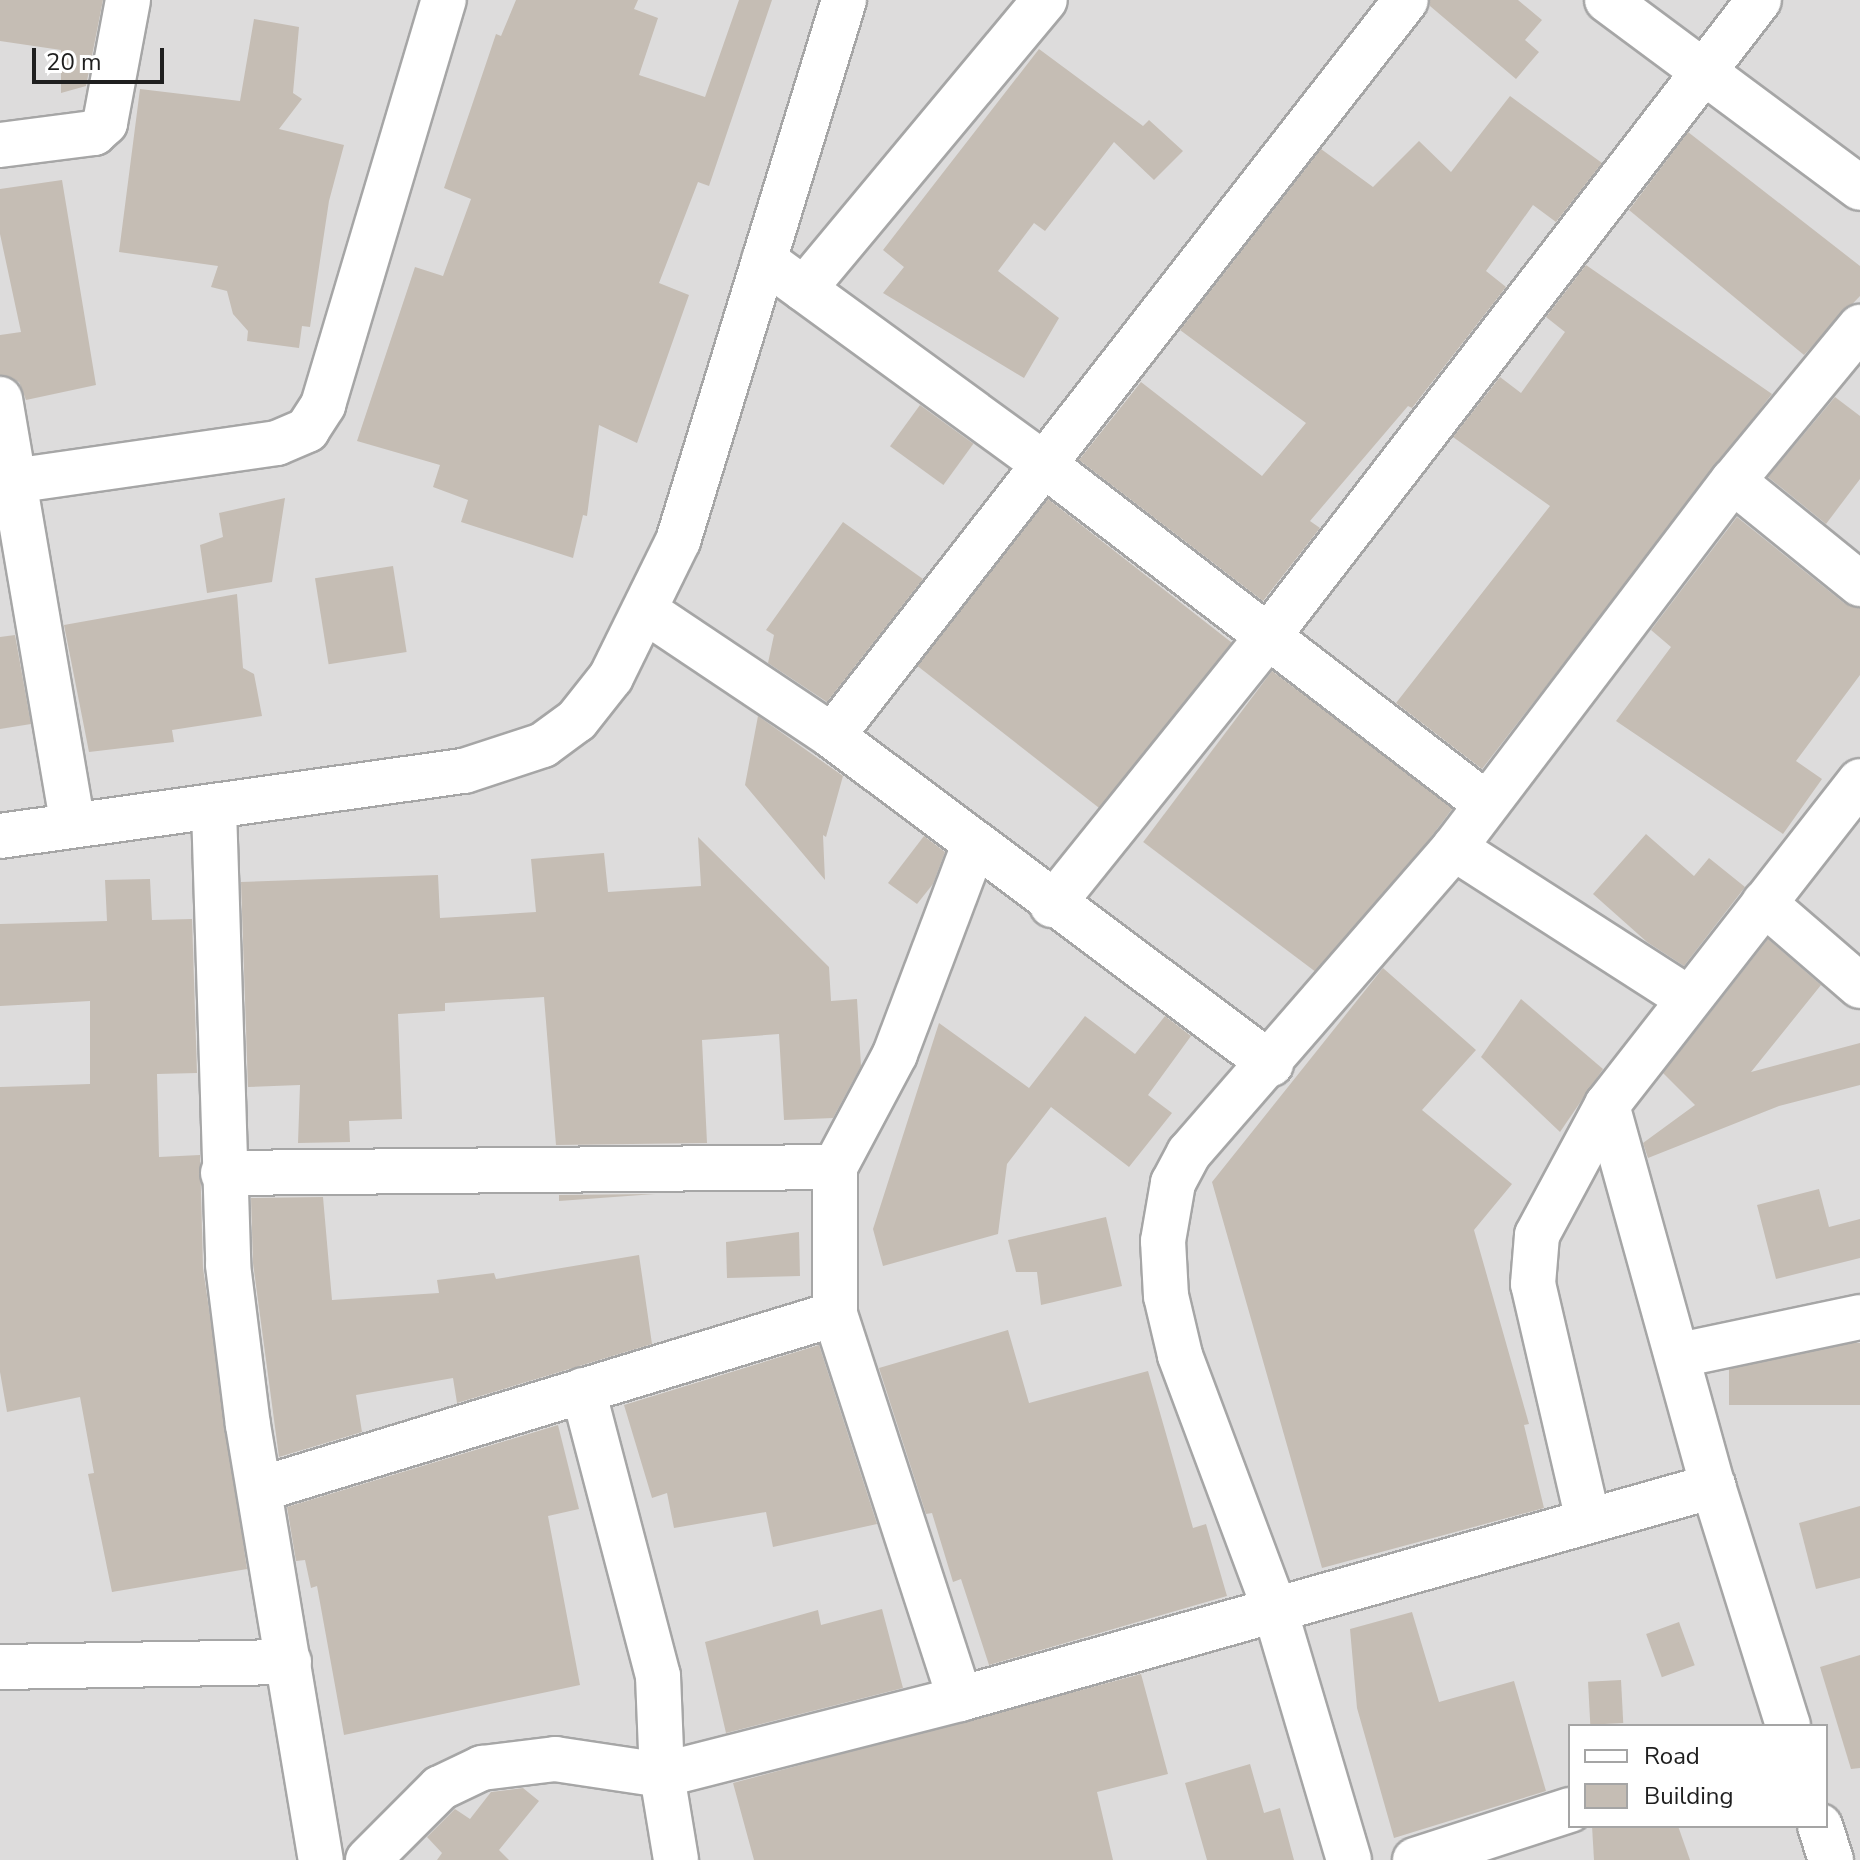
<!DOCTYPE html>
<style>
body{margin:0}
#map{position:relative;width:1860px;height:1860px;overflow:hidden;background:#f0eee5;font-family:"Nunito Sans",sans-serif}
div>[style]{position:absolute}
.residential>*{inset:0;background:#dddcdc}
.building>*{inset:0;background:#c5bdb4;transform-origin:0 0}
.roads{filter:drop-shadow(2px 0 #a6a6a6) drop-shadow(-2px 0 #a6a6a6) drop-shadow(0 2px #a6a6a6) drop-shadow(0 -2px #a6a6a6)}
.minor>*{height:44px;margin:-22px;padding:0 22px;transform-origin:22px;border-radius:22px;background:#fff}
span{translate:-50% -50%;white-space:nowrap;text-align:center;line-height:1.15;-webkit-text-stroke:6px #fff;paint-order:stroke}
.legend{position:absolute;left:1568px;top:1724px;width:260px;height:104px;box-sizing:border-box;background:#fff;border:2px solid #a5a5a5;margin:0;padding:10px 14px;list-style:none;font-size:24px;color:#1f1f1f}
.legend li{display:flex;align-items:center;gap:16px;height:40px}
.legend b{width:40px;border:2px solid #a5a5a5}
.scale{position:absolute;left:32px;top:48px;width:132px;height:36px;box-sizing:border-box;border:4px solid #1f1f1f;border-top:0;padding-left:10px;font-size:24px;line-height:28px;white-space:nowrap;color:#1f1f1f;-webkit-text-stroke:6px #fff;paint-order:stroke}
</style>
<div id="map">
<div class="residential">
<i style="clip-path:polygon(evenodd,0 0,1860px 0,1860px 1860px,0 1860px,0 0,1570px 1726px,1826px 1726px,1826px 1826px,1570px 1826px,1570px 1726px)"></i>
</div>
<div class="building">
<i style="clip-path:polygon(0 0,103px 0,86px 86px,61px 93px,61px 50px,0 41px)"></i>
<i style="clip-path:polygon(516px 0,638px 0,634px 9px,658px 18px,639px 75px,705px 97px,739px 0,772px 0,709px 186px,698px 182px,659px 283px,689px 295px,637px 443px,599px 425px,587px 516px,583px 515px,573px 558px,461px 522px,468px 500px,433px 487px,440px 465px,357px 441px,415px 267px,443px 276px,471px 199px,444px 188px,496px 34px,501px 36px)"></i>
<i style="clip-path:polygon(1430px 0,1518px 0,1542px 20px,1525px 40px,1539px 52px,1516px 79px,1430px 6px)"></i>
<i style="clip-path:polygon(254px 19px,299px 27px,293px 93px,302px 99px,279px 129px,344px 145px,329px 201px,310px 327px,302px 326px,299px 348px,247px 341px,248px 331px,233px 314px,227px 291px,211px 287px,218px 266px,119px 252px,140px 89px,240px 101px)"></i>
<i style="clip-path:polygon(1039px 49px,1143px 126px,1149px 120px,1183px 151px,1154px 180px,1114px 142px,1045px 231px,1034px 223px,998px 271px,1059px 318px,1024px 378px,883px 293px,904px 267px,883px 250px)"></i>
<i style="clip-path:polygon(1510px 96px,1602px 163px,1556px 222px,1533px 205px,1486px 271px,1506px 287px,1412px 408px,1408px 406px,1310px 521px,1320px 528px,1263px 601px,1079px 460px,1141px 382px,1262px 476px,1306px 423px,1180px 330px,1321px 149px,1373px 187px,1419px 141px,1451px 172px)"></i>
<i style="clip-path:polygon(1688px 132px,1860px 266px,1860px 296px,1804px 355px,1629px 210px)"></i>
<i style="clip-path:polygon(62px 180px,96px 385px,26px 400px,19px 382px,0 375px,0 335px,21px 332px,0 234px,0 189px)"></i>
<i style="clip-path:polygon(1586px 265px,1772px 394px,1482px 769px,1396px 703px,1550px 506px,1453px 437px,1500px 377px,1521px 393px,1565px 332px,1546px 317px)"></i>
<i style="clip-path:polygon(1835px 397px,1860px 416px,1860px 479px,1826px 524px,1768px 477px)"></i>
<i style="left:920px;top:405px;width:66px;height:51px;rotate:36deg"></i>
<i style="clip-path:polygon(285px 498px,272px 582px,207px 593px,200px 545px,223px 537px,219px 513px)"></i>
<i style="left:1048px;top:499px;width:233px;height:212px;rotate:38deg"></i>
<i style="clip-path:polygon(1737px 517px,1844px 603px,1860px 608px,1860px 675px,1796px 761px,1822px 779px,1783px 834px,1616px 721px,1671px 647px,1651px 630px)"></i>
<i style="clip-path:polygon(843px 522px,923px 579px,827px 702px,768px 663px,774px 635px,766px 630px)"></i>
<i style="left:393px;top:566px;width:87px;height:79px;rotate:81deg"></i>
<i style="clip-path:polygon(237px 594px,243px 668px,254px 674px,262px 716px,172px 730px,174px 742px,89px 752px,64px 625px)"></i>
<i style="clip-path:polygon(15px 635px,31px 724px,0 729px,0 637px)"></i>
<i style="left:1272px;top:671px;width:227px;height:214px;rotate:37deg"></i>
<i style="clip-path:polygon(758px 716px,843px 776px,826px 837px,823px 835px,825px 880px,745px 785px)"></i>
<i style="clip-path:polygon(1646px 834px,1694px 876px,1709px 858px,1745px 887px,1684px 966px,1647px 942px,1593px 894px)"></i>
<i style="clip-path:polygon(924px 836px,945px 852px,933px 884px,917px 904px,888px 883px)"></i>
<i style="clip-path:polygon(698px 837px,829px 967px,831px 1001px,857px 999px,861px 1066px,833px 1118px,784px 1120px,779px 1034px,702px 1040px,707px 1143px,556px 1145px,544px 997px,445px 1003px,445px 1011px,398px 1014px,402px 1119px,349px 1121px,350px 1142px,298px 1143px,300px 1085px,248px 1087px,241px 882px,438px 875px,440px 918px,536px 912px,531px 859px,604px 853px,608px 892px,701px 886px)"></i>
<i style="clip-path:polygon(150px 879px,152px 920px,192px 919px,197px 1073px,157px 1074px,159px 1157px,200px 1155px,203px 1268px,247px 1569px,112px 1592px,88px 1474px,94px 1473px,80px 1397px,7px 1412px,0 1372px,0 1087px,90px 1084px,90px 1001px,0 1006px,0 924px,107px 921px,105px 880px)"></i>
<i style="clip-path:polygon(1768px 939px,1821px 985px,1751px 1072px,1860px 1043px,1860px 1085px,1779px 1106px,1648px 1158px,1643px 1143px,1695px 1105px,1663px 1073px)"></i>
<i style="clip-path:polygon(1383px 968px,1476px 1050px,1422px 1110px,1512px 1184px,1474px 1230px,1529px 1424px,1524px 1425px,1544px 1508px,1322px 1568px,1212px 1182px)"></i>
<i style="clip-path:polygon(1521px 999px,1603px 1069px,1560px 1132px,1481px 1057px)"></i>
<i style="clip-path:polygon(1085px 1016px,1135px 1054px,1165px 1016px,1191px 1036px,1148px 1095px,1172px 1113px,1129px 1167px,1051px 1107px,1007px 1164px,998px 1234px,883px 1266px,873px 1229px,939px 1023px,1029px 1088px)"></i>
<i style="clip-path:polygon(1819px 1189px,1829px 1227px,1860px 1219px,1860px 1258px,1776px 1279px,1757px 1205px)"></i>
<i style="clip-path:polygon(655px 1194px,559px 1201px,559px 1195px)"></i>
<i style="clip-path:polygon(323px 1197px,332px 1300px,439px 1293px,437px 1280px,494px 1273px,496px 1279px,639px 1255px,652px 1344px,457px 1403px,453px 1378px,356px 1395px,362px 1432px,279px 1457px,253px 1263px,251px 1198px)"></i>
<i style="clip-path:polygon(1106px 1217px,1122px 1286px,1041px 1305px,1037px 1272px,1016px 1272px,1008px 1240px)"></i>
<i style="clip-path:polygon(799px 1232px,800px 1276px,727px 1278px,726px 1242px)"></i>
<i style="clip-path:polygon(1008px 1330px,1029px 1403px,1148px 1371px,1193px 1528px,1206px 1524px,1227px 1596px,989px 1665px,961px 1579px,953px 1582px,932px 1513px,926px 1514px,879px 1368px)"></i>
<i style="left:1860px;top:1343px;width:62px;height:131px;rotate:90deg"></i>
<i style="clip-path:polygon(819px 1345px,877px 1524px,773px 1547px,766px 1512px,674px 1528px,667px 1493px,652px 1498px,624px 1405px)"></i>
<i style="clip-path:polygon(558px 1425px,579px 1509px,548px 1516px,580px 1685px,344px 1735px,317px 1586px,311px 1588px,305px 1560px,296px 1561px,287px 1507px)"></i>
<i style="clip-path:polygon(1860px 1506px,1860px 1578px,1816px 1589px,1799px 1523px)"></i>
<i style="clip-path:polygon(882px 1609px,903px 1688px,726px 1733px,705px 1642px,818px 1610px,821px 1625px)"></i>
<i style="clip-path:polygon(1412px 1612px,1439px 1702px,1514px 1681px,1546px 1791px,1394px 1838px,1357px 1708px,1350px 1629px)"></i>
<i style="left:1679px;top:1622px;width:46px;height:35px;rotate:70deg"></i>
<i style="clip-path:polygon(1860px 1655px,1860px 1768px,1851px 1769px,1820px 1667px)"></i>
<i style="clip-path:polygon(1141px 1674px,1168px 1774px,1097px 1792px,1113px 1860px,754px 1860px,733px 1783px)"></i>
<i style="left:1621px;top:1680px;width:43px;height:33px;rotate:87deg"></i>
<i style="clip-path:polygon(1250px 1764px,1264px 1813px,1280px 1808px,1294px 1860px,1207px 1860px,1185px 1783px)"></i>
<i style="clip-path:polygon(523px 1788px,539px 1801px,499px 1850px,509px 1860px,437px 1860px,442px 1853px,427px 1837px,455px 1809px,470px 1819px,491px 1792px)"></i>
<i style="clip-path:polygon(1592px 1826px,1678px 1826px,1690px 1860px,1594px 1860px)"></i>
</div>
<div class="roads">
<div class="minor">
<i style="left:1607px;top:0;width:315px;rotate:36.6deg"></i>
<i style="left:0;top:145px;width:95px;rotate:-7.3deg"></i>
<i style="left:94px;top:133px;width:15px;rotate:-42deg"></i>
<i style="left:105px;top:123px;width:125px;rotate:-79.4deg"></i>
<i style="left:764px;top:260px;width:349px;rotate:36.1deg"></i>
<i style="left:1046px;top:466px;width:553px;rotate:37.51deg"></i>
<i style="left:804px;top:289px;width:376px;rotate:-50.2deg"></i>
<i style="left:0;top:399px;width:431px;rotate:80.3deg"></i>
<i style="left:13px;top:481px;width:267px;rotate:-8.2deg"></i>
<i style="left:277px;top:443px;width:33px;rotate:-23deg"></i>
<i style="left:307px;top:430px;width:30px;rotate:-57deg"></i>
<i style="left:323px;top:405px;width:423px;rotate:-73.4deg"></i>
<i style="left:1733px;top:481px;width:164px;rotate:39deg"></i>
<i style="left:647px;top:612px;width:223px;rotate:33.8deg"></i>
<i style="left:832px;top:736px;width:548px;rotate:36.77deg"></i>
<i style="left:832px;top:736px;width:933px;rotate:-52.05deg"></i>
<i style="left:214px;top:809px;width:456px;rotate:88.2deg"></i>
<i style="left:228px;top:1265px;width:161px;rotate:82.9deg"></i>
<i style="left:248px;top:1425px;width:441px;rotate:80.5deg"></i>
<i style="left:0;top:836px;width:469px;rotate:-8deg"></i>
<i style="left:464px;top:771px;width:83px;rotate:-18.2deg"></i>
<i style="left:543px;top:745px;width:42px;rotate:-36.3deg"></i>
<i style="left:577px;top:720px;width:55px;rotate:-51.7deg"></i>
<i style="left:611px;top:677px;width:152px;rotate:-63.8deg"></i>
<i style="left:678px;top:541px;width:566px;rotate:-72.94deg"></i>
<i style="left:1454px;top:848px;width:279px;rotate:32.7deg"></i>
<i style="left:1764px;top:903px;width:127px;rotate:40.8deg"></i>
<i style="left:1052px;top:905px;width:341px;rotate:-51.2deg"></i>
<i style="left:1266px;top:639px;width:807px;rotate:-52.35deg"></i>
<i style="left:1607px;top:1105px;width:395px;rotate:74.5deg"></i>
<i style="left:1713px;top:1486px;width:251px;rotate:72.6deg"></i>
<i style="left:223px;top:1173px;width:612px;rotate:-0.56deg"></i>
<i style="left:1680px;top:1355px;width:184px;rotate:-11.9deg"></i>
<i style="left:583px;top:1390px;width:296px;rotate:75.3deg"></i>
<i style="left:658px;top:1676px;width:99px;rotate:87.7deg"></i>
<i style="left:662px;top:1775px;width:86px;rotate:80.6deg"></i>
<i style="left:261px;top:1489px;width:600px;rotate:-16.96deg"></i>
<i style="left:1588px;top:1520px;width:242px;rotate:-103.1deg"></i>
<i style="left:1533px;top:1284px;width:49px;rotate:-85.3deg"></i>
<i style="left:1537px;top:1235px;width:148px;rotate:-61.7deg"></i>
<i style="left:1607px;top:1105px;width:411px;rotate:-52deg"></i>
<i style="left:0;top:1667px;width:289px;rotate:-1deg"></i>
<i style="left:960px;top:1699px;width:405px;rotate:-108deg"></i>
<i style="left:835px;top:1314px;width:147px;rotate:-90deg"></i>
<i style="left:835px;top:1167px;width:128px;rotate:-62deg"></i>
<i style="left:895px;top:1054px;width:223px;rotate:-69.3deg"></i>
<i style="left:1820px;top:1826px;width:36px;rotate:72deg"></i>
<i style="left:368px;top:1860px;width:102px;rotate:-45deg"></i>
<i style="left:440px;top:1788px;width:47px;rotate:-25.5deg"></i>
<i style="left:482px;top:1768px;width:74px;rotate:-7deg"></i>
<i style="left:555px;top:1759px;width:108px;rotate:8.5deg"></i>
<i style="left:662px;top:1775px;width:308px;rotate:-14.3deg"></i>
<i style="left:960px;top:1699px;width:783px;rotate:-15.79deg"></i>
<i style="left:1349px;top:1860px;width:264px;rotate:-106.5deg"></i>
<i style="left:1274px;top:1607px;width:269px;rotate:-110.5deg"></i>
<i style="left:1180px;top:1355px;width:61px;rotate:-103.3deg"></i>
<i style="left:1166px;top:1296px;width:55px;rotate:-93.1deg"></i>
<i style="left:1163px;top:1241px;width:59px;rotate:-80.2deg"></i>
<i style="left:1173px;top:1183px;width:34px;rotate:-62deg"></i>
<i style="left:1189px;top:1153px;width:404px;rotate:-49deg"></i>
<i style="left:1454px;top:848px;width:461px;rotate:-52.8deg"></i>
<i style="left:1733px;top:481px;width:200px;rotate:-50.5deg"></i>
<i style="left:1415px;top:1860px;width:163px;rotate:-17.9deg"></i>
</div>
</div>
<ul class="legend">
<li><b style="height:10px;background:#fff"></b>Road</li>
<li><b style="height:22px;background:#c5bdb4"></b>Building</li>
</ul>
<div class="scale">20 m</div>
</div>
